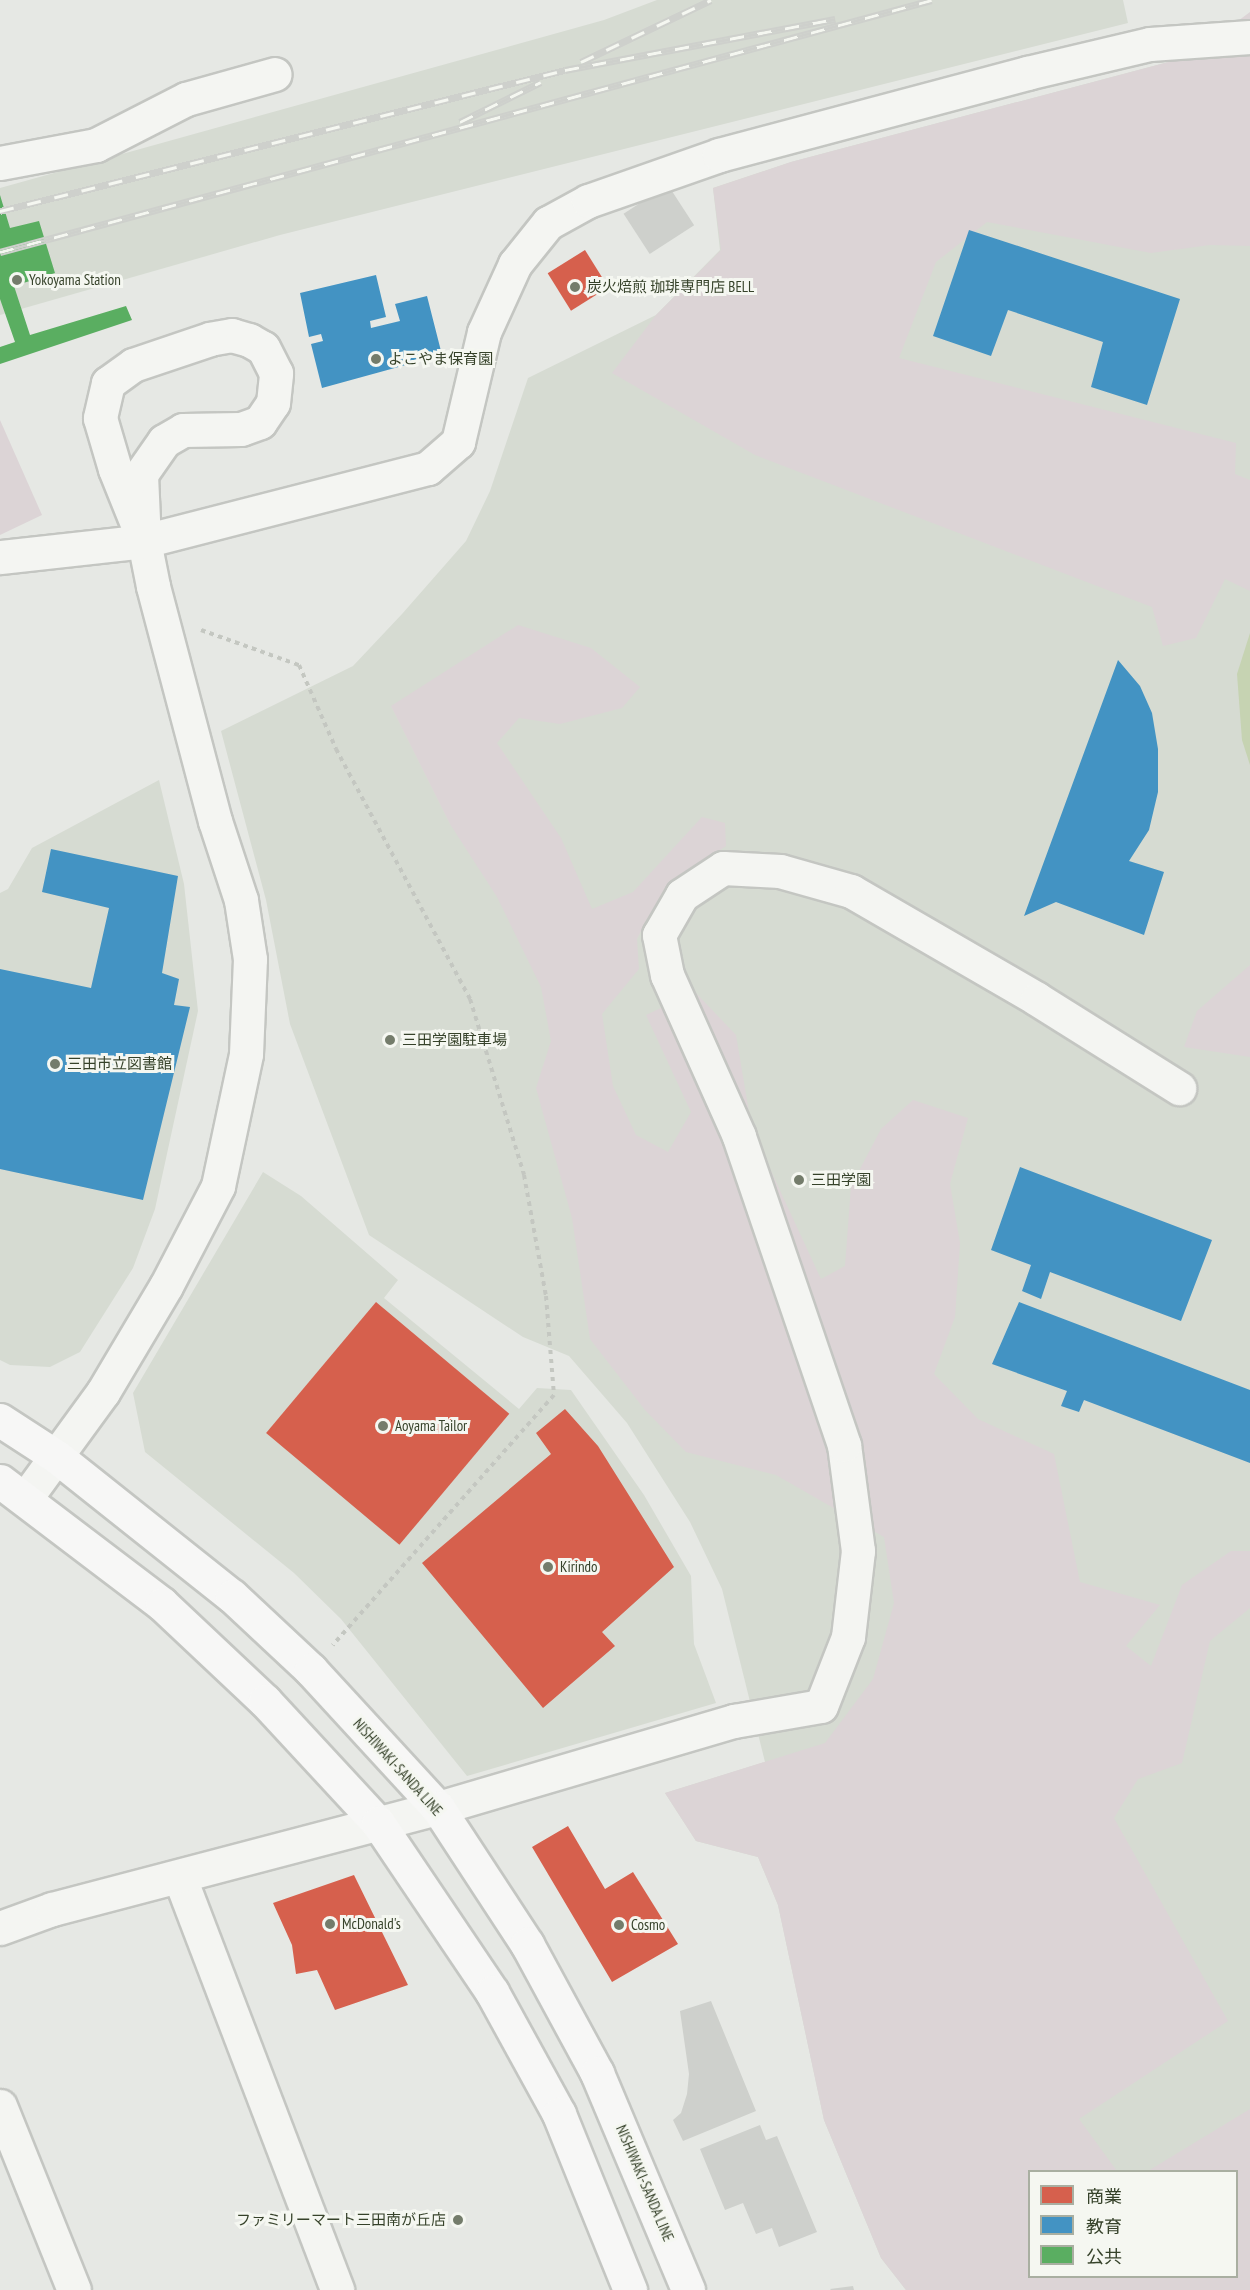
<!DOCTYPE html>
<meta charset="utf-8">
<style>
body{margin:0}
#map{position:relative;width:1250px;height:2290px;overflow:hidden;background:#e6e8e4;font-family:"PT Sans Narrow","Noto Sans JP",sans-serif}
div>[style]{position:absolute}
.built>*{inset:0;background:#d6dbd2}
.green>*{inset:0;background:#dcd4d6}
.water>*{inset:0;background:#c6d3b2}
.shops>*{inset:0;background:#d6604d;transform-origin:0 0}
.schools>*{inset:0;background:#4393c3}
.public>*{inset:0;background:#5aae61}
.building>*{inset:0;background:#ced0cc;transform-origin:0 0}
.path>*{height:4px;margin-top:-2px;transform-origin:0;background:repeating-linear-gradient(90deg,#c4c7c1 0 4.5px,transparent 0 9px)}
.roads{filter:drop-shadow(2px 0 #c4c6c2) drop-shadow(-2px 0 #c4c6c2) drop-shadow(0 2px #c4c6c2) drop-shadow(0 -2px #c4c6c2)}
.minor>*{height:33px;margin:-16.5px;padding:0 16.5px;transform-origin:16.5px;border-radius:16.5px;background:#f4f5f2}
.major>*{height:33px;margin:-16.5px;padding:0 16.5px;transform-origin:16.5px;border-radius:16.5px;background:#f7f7f6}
.rail>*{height:7px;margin-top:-3.5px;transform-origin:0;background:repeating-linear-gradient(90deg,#f5f7f1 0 14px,#ced0cc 0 28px);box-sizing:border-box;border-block:2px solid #ced0cc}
.dots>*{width:16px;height:16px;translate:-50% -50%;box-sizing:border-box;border:3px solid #f5f7f1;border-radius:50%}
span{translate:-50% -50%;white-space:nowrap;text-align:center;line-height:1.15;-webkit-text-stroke:6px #f5f7f1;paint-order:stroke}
.poi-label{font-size:15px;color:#36422a}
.left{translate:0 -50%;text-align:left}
.right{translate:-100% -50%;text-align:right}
.street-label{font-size:15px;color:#36422a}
.legend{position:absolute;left:1028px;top:2170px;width:210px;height:108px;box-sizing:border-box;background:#f5f7f1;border:2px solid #a9afa1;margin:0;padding:8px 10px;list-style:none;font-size:18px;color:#36422a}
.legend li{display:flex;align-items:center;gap:12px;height:30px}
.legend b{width:30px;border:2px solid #a9afa1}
</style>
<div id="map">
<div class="built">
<i style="clip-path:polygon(657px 0,1123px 0,1128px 23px,280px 235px,0 315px,0 188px,604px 20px)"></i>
<i style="clip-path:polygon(evenodd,1191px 56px,1250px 57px,1250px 2290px,906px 2290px,881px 2258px,824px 2120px,778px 1905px,758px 1857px,696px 1841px,665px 1793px,765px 1762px,722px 1589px,690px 1522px,627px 1423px,569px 1356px,523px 1337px,369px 1235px,290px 1024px,266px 900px,221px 731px,353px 666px,402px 614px,466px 541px,490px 491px,528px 378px,656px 315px,720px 250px,713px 188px,791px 162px,1191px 56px,1030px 2172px,1236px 2172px,1236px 2276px,1030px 2276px,1030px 2172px)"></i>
<i style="clip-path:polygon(159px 780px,184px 884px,198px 1011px,155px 1209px,133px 1268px,80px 1352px,50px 1367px,10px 1365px,0 1360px,0 893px,8px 889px,32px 848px)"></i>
<i style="clip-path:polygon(263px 1172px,301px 1196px,398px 1280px,384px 1298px,519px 1409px,537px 1388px,571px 1390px,644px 1495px,691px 1576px,694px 1644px,716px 1703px,467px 1776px,341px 1619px,294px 1573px,145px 1452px,133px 1393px)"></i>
</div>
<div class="green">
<i style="clip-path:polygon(1250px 12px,1250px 246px,1210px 245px,1151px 253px,987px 222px,936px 262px,899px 358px,1236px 443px,1235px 474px,1250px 480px,1250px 591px,1225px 579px,1196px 638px,1163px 646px,1152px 607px,755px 455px,612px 373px,656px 315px,721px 250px,713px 188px,791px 162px,1191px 56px)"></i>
<i style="clip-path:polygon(0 420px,42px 515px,0 535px)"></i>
<i style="clip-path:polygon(518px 625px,591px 648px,640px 687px,622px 708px,560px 724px,519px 718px,497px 743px,561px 838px,592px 909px,633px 892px,702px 817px,725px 823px,726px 846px,674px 882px,647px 919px,637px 939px,639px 969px,602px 1014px,613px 1086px,636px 1135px,668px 1152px,691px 1112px,646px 1015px,695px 992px,736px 1035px,752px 1130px,821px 1279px,845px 1266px,851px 1186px,881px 1129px,913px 1100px,968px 1118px,950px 1184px,960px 1243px,955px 1317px,934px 1374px,978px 1419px,1054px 1454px,1080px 1582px,1160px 1605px,1126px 1646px,1151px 1666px,1182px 1585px,1231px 1551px,1250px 1551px,1250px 1608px,1210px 1641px,1182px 1763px,1138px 1779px,1114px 1818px,1228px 2021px,1079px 2119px,1117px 2171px,1030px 2172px,1030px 2276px,1236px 2276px,1236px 2172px,1148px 2171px,1250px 2109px,1250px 2290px,906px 2290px,881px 2258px,824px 2120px,778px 1905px,758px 1857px,696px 1841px,665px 1793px,825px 1743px,873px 1679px,894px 1603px,884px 1537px,776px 1475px,686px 1452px,645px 1410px,590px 1339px,572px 1218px,536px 1088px,551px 1041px,541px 987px,497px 897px,450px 824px,391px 706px)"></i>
<i style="clip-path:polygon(1250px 965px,1250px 1057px,1184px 1047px,1197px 1011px)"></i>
</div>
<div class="water">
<i style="clip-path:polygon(1250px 633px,1250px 765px,1242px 740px,1237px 674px)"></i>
</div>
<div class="shops">
<i style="left:585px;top:250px;width:44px;height:44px;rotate:58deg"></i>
<i style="left:376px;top:1302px;width:174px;height:171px;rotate:40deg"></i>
<i style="clip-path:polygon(565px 1409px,598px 1446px,674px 1567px,602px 1632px,615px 1646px,543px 1708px,422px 1563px,551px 1454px,536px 1433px)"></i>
<i style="clip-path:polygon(568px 1826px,605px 1889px,633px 1872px,678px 1944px,612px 1982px,532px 1847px)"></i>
<i style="clip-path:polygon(354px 1875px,408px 1985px,335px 2010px,317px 1970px,296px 1974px,292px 1945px,273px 1903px)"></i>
</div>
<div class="schools">
<i style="clip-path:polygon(969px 230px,1180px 299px,1147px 405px,1091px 387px,1103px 342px,1008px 310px,991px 356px,933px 336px)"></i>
<i style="clip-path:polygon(376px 275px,386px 317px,370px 321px,371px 328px,400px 321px,395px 304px,427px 296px,442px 355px,322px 388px,311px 344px,323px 341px,321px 334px,309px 337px,300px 293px)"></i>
<i style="clip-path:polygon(1118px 660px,1140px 686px,1152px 713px,1158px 749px,1158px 792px,1149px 830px,1129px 861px,1164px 872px,1144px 935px,1056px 902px,1024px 916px)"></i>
<i style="clip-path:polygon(51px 849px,178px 876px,162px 973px,179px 979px,174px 1005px,190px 1007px,143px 1200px,0 1169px,0 969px,91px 988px,109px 908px,42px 892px)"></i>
<i style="clip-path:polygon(1020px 1167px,1212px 1240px,1181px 1321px,1050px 1272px,1041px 1299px,1022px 1291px,1031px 1265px,991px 1250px)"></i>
<i style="clip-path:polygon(1019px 1302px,1250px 1390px,1250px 1463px,1084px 1400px,1079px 1412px,1061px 1406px,1067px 1391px,992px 1364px)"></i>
</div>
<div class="public">
<i style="clip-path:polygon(0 195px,10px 228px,39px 221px,55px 273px,14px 286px,30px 335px,126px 306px,132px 320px,0 364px,0 347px,15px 342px,0 299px)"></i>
</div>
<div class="building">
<i style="left:668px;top:185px;width:48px;height:53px;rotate:57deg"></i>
<i style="clip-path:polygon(711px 2001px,756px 2111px,683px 2141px,673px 2120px,681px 2113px,687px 2094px,689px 2074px,680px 2011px)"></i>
<i style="clip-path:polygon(760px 2125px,766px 2140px,777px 2136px,817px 2232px,779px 2247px,772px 2228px,756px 2234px,743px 2203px,725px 2210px,700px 2149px)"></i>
<i style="clip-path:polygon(853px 2286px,854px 2290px,831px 2290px,830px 2289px)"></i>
</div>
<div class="path">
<i style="left:201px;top:630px;width:104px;rotate:19.7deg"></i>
<i style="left:299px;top:665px;width:92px;rotate:66.2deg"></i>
<i style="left:336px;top:749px;width:284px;rotate:61.8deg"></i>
<i style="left:470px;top:999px;width:184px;rotate:72.9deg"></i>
<i style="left:524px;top:1175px;width:123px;rotate:79.7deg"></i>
<i style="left:546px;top:1296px;width:99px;rotate:85.4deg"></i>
<i style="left:554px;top:1395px;width:334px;rotate:131.5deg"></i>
</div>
<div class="roads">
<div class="minor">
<i style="left:0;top:163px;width:98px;rotate:-10.6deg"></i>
<i style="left:96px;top:145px;width:101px;rotate:-27.1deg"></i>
<i style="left:186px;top:99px;width:92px;rotate:-15.7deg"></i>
<i style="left:0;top:557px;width:145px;rotate:-6.3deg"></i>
<i style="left:144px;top:541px;width:293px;rotate:-14.4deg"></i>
<i style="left:428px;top:468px;width:40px;rotate:-41deg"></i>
<i style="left:458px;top:442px;width:113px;rotate:-76.7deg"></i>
<i style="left:484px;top:332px;width:75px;rotate:-65.5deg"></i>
<i style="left:515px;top:264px;width:53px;rotate:-51.2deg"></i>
<i style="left:548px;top:223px;width:46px;rotate:-28.8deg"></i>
<i style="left:588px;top:201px;width:139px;rotate:-19.3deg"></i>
<i style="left:719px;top:155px;width:319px;rotate:-14.9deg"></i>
<i style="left:1027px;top:73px;width:126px;rotate:-13.3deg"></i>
<i style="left:1150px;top:44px;width:100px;rotate:-4deg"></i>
<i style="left:25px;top:1499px;width:132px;rotate:-53.9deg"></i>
<i style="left:103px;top:1392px;width:123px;rotate:-59.3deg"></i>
<i style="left:166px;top:1286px;width:113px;rotate:-62.5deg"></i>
<i style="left:218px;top:1186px;width:135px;rotate:-78deg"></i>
<i style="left:246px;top:1054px;width:95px;rotate:-87.6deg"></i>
<i style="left:250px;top:959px;width:60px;rotate:-98.7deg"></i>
<i style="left:241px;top:900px;width:83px;rotate:-108.2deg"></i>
<i style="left:215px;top:821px;width:243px;rotate:-104.8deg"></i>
<i style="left:153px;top:586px;width:46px;rotate:-101.3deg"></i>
<i style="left:144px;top:541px;width:67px;rotate:-92.6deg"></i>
<i style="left:141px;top:474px;width:40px;rotate:-55.1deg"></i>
<i style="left:164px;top:441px;width:22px;rotate:-30deg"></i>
<i style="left:183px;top:430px;width:58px;rotate:-1deg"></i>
<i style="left:241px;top:429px;width:20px;rotate:-20deg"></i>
<i style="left:260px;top:422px;width:23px;rotate:-56deg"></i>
<i style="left:273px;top:403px;width:30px;rotate:-84deg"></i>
<i style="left:276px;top:373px;width:28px;rotate:-117deg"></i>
<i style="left:263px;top:348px;width:16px;rotate:-150deg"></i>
<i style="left:249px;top:340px;width:18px;rotate:-164deg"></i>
<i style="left:232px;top:335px;width:22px;rotate:170deg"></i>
<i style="left:210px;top:339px;width:81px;rotate:161.3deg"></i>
<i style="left:133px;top:365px;width:31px;rotate:144deg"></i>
<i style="left:108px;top:383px;width:36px;rotate:103deg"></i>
<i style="left:100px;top:418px;width:53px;rotate:73.6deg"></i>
<i style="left:115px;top:469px;width:78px;rotate:68.1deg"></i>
<i style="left:180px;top:1878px;width:441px;rotate:69.1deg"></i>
<i style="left:0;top:1928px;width:55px;rotate:-20.1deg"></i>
<i style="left:52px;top:1909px;width:399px;rotate:-14.7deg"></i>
<i style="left:438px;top:1808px;width:309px;rotate:-16.4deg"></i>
<i style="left:734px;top:1721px;width:88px;rotate:-9.8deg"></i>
<i style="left:821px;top:1706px;width:74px;rotate:-68.6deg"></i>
<i style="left:848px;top:1637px;width:87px;rotate:-83.4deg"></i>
<i style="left:858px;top:1551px;width:107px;rotate:-97.5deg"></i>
<i style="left:844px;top:1445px;width:326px;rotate:-108.8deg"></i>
<i style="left:739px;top:1136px;width:176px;rotate:-114.1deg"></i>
<i style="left:667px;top:975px;width:41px;rotate:-101.3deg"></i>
<i style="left:659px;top:935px;width:46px;rotate:-60.1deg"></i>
<i style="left:682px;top:895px;width:49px;rotate:-33.4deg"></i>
<i style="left:723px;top:868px;width:57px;rotate:3deg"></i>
<i style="left:780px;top:871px;width:74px;rotate:15.7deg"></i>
<i style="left:851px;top:891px;width:215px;rotate:30.1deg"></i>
<i style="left:1037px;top:999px;width:168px;rotate:32.1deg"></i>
<i style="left:0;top:2106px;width:198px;rotate:68.1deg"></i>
</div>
<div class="major">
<i style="left:0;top:1420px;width:68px;rotate:33deg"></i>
<i style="left:57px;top:1457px;width:223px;rotate:38.5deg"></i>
<i style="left:232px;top:1596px;width:108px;rotate:43.1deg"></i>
<i style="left:311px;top:1670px;width:188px;rotate:47.4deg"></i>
<i style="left:438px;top:1808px;width:163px;rotate:56.8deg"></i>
<i style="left:527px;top:1944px;width:147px;rotate:61.5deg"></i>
<i style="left:597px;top:2073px;width:235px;rotate:67.2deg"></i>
<i style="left:0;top:1481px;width:203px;rotate:37.2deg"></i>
<i style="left:162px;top:1604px;width:141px;rotate:43.3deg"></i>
<i style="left:265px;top:1701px;width:166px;rotate:47.2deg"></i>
<i style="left:378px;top:1823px;width:204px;rotate:56deg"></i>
<i style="left:492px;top:1992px;width:139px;rotate:61.2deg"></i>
<i style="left:559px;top:2114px;width:190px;rotate:68deg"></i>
</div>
</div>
<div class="rail">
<i style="left:581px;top:62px;width:144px;rotate:-25.5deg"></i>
<i style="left:460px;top:122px;width:90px;rotate:-26.3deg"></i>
<i style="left:0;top:211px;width:582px;rotate:-14.01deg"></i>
<i style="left:565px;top:70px;width:275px;rotate:-10.7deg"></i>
<i style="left:0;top:252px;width:965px;rotate:-15.13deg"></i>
</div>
<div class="dots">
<i style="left:17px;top:280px;background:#747c6b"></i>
<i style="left:575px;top:287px;background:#747c6b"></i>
<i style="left:376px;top:359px;background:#747c6b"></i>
<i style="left:390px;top:1040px;background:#747c6b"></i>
<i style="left:55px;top:1064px;background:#747c6b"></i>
<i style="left:799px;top:1180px;background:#747c6b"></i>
<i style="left:383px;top:1426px;background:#747c6b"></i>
<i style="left:548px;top:1567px;background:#747c6b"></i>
<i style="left:330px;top:1924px;background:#747c6b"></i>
<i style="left:619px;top:1925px;background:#747c6b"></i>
<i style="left:458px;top:2220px;background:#747c6b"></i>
</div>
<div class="poi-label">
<span class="left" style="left:29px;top:280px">Yokoyama Station</span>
<span class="left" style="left:587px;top:287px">炭火焙煎 珈琲専門店 BELL</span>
<span class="left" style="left:388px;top:359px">よこやま保育園</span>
<span class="left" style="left:402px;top:1040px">三田学園駐車場</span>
<span class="left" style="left:67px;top:1064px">三田市立図書館</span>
<span class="left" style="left:811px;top:1180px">三田学園</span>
<span class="left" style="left:395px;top:1426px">Aoyama Tailor</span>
<span class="left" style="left:560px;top:1567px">Kirindo</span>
<span class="left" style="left:342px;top:1924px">McDonald's</span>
<span class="left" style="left:631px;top:1925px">Cosmo</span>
<span class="right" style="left:446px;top:2220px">ファミリーマート三田南が丘店</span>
</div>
<div class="street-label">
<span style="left:398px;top:1767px;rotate:48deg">NISHIWAKI-SANDA LINE</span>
<span style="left:645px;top:2183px;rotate:67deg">NISHIWAKI-SANDA LINE</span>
</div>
<ul class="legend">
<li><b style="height:16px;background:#d6604d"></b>商業</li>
<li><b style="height:16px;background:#4393c3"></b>教育</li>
<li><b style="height:16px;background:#5aae61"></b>公共</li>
</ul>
</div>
